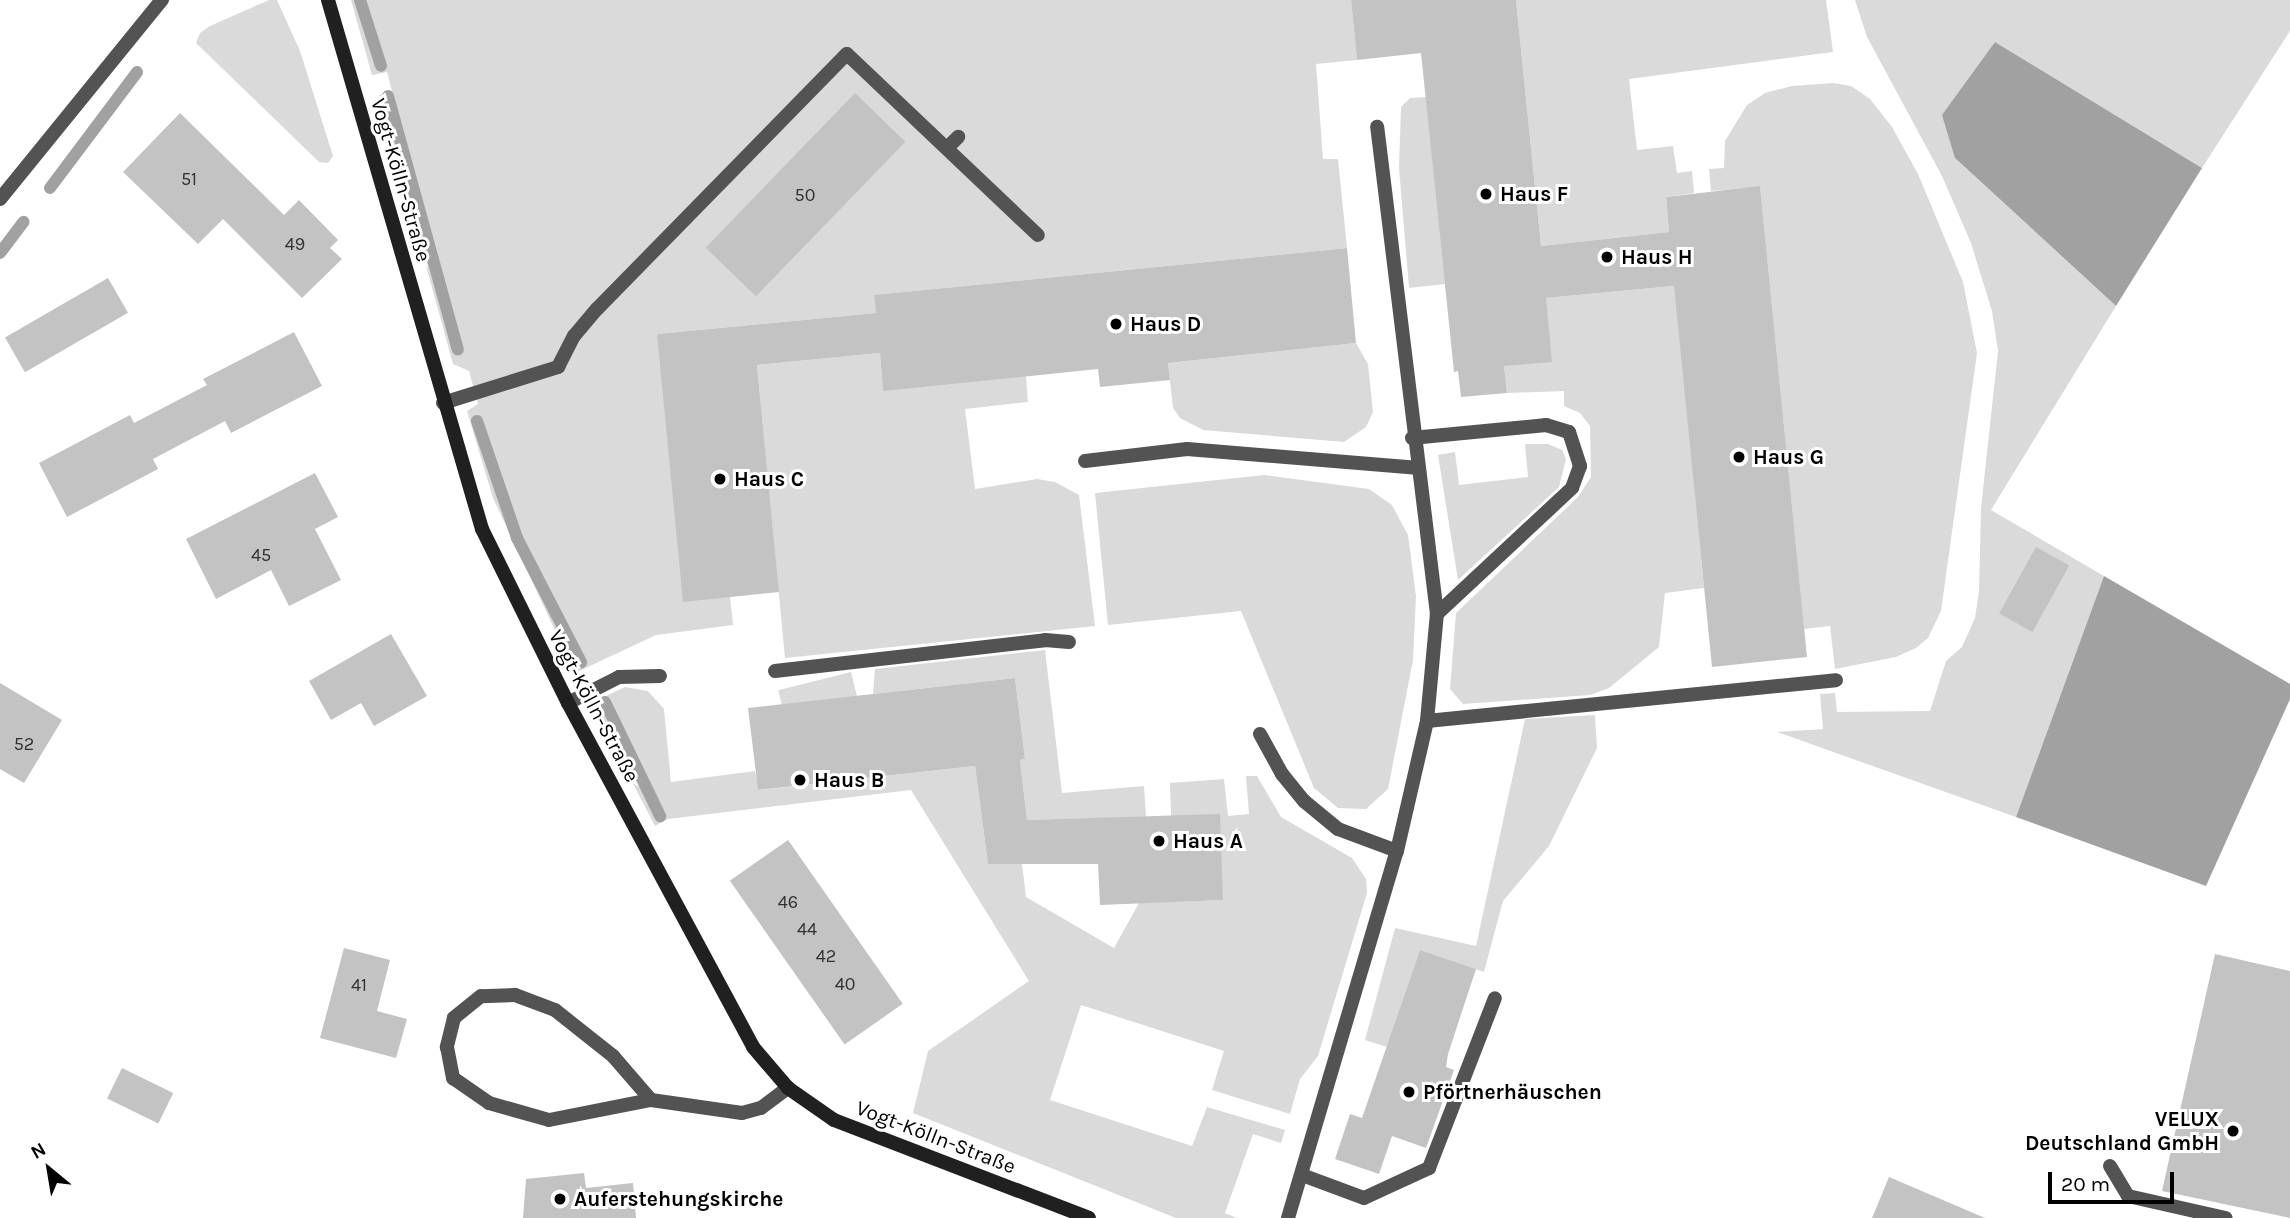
<!DOCTYPE html>
<meta charset="utf-8">
<style>
body{margin:0}
#map{position:relative;width:2290px;height:1218px;overflow:hidden;background:#fff;font-family:Karla,sans-serif}
div>[style]{position:absolute}
.green>*{inset:0;background:#dadada;transform-origin:0 0}
.water>*{inset:0;background:#a1a1a1}
.stream>*{height:12px;margin:-6px;padding:0 6px;transform-origin:6px;border-radius:6px;background:#a1a1a1}
.building>*{inset:0;background:#c3c3c3;transform-origin:0 0}
.lane>*{height:14px;margin:-7px;padding:0 7px;transform-origin:7px;border-radius:7px;background:#535353}
.street>*{height:14px;margin:-7px;padding:0 7px;transform-origin:7px;border-radius:7px;background:#535353}
.secondary>*{height:14px;margin:-7px;padding:0 7px;transform-origin:7px;border-radius:7px;background:#202020}
.dots>*{width:19px;height:19px;translate:-50% -50%;box-sizing:border-box;border:4px solid #fff;border-radius:50%}
span{translate:-50% -50%;white-space:nowrap;text-align:center;line-height:1.15;-webkit-text-stroke:6px #fff;paint-order:stroke}
.number-label{font-size:18px;color:#313131}
.number-label span{-webkit-text-stroke-width:0}
.street-label{font-size:21px;color:#000}
.poi-label{font-size:21px;color:#000;font-weight:700}
.left{translate:0 -50%;text-align:left}
.right{translate:-100% -50%;text-align:right}
.north{position:absolute;left:14px;top:1134px;width:70px;height:70px;-webkit-text-stroke:5px #fff;paint-order:stroke;rotate:330deg;font-size:19px;font-weight:700;line-height:28px;text-align:center;color:#000}
.north::after{content:'';display:block;margin:auto;width:24px;height:32px;background:#000;clip-path:polygon(50% 0,100% 100%,50% 72%,0 100%)}
.scale{position:absolute;left:2048px;top:1172px;width:126px;height:32px;box-sizing:border-box;border:4px solid #000;border-top:0;padding-left:9px;font-size:21px;line-height:24px;white-space:nowrap;color:#000;-webkit-text-stroke:5px #fff;paint-order:stroke}
</style>
<div id="map">
<div class="green">
<i style="clip-path:polygon(269px 0,277px 0,300px 51px,333px 156px,328px 163px,319px 162px,196px 43px,200px 33px,210px 26px)"></i>
<i style="clip-path:polygon(351px 0,1351px 0,1357px 60px,1316px 64px,1323px 159px,1338px 159px,1347px 248px,875px 295px,876px 313px,657px 334px,730px 597px,733px 625px,656px 635px,575px 673px,493px 498px,467px 411px,478px 404px,469px 371px,453px 364px,379px 95px,392px 91px,387px 72px,372px 75px)"></i>
<i style="clip-path:polygon(1516px 0,1826px 0,1833px 52px,1629px 79px,1637px 150px,1673px 146px,1677px 173px,1692px 171px,1694px 193px,1666px 197px,1669px 232px,1541px 246px)"></i>
<i style="clip-path:polygon(1855px 0,2290px 0,2290px 31px,2202px 168px,1995px 42px,1955px 158px,2116px 306px,1991px 510px,2104px 576px,2016px 817px,1777px 732px,1823px 729px,1820px 694px,1835px 693px,1837px 712px,1930px 711px,1946px 661px,1962px 647px,1975px 618px,1979px 591px,1981px 508px,1998px 351px,1992px 311px,1971px 243px,1942px 176px,1867px 37px)"></i>
<i style="clip-path:polygon(1833px 83px,1851px 86px,1870px 99px,1892px 127px,1918px 174px,1963px 282px,1977px 353px,1941px 611px,1928px 638px,1916px 648px,1896px 657px,1835px 669px,1830px 626px,1804px 629px,1760px 187px,1711px 191px,1709px 169px,1724px 168px,1725px 141px,1747px 105px,1765px 93px,1792px 86px)"></i>
<i style="clip-path:polygon(1426px 97px,1445px 284px,1409px 288px,1399px 168px,1401px 107px,1410px 98px)"></i>
<i style="clip-path:polygon(1675px 286px,1704px 588px,1665px 593px,1659px 647px,1609px 688px,1590px 695px,1463px 704px,1450px 689px,1456px 613px,1578px 497px,1591px 477px,1590px 426px,1580px 413px,1564px 406px,1564px 391px,1507px 393px,1504px 366px,1546px 298px)"></i>
<i style="clip-path:polygon(1356px 343px,1368px 364px,1373px 412px,1366px 427px,1344px 442px,1203px 430px,1180px 418px,1173px 408px,1168px 363px)"></i>
<i style="clip-path:polygon(880px 353px,883px 390px,1026px 376px,1028px 402px,965px 409px,975px 489px,1037px 479px,1055px 482px,1079px 495px,1095px 626px,785px 658px,757px 365px)"></i>
<i style="clip-path:polygon(1525px 444px,1548px 444px,1562px 450px,1566px 459px,1559px 487px,1458px 580px,1438px 455px,1455px 452px,1459px 485px,1528px 477px)"></i>
<i style="clip-path:polygon(1264px 475px,1369px 489px,1392px 505px,1408px 535px,1416px 596px,1413px 660px,1388px 789px,1366px 809px,1338px 808px,1314px 788px,1241px 611px,1108px 625px,1095px 493px)"></i>
<i style="clip-path:polygon(1045px 650px,1062px 793px,1144px 786px,1146px 817px,1027px 820px,1020px 760px,1025px 759px,1015px 678px,873px 694px,875px 669px)"></i>
<i style="left:851px;top:672px;width:25px;height:75px;rotate:76deg"></i>
<i style="clip-path:polygon(625px 687px,648px 691px,664px 709px,671px 782px,755px 771px,759px 790px,975px 766px,988px 864px,1022px 864px,1026px 897px,1114px 948px,1139px 903px,1223px 900px,1171px 816px,1170px 783px,1224px 779px,1228px 816px,1249px 814px,1246px 776px,1257px 776px,1281px 817px,1352px 858px,1366px 879px,1367px 893px,1318px 1056px,1300px 1079px,1290px 1114px,1212px 1090px,1224px 1051px,1081px 1005px,1050px 1100px,1192px 1146px,1207px 1107px,1285px 1130px,1281px 1143px,1253px 1134px,1225px 1213px,1237px 1218px,1176px 1218px,913px 1113px,928px 1051px,1029px 981px,911px 790px,668px 819px,655px 826px,591px 703px)"></i>
<i style="clip-path:polygon(1595px 715px,1597px 748px,1549px 846px,1503px 901px,1484px 972px,1420px 950px,1387px 1047px,1365px 1040px,1395px 928px,1476px 946px,1525px 719px)"></i>
</div>
<div class="water">
<i style="clip-path:polygon(1995px 42px,2202px 168px,2116px 306px,1955px 158px,1942px 115px)"></i>
<i style="clip-path:polygon(2104px 576px,2290px 684px,2290px 699px,2206px 886px,2016px 817px)"></i>
</div>
<div class="stream">
<i style="left:360px;top:0;width:69px;rotate:72.3deg"></i>
<i style="left:388px;top:96px;width:263px;rotate:74.6deg"></i>
<i style="left:50px;top:188px;width:145px;rotate:-53.1deg"></i>
<i style="left:0;top:253px;width:39px;rotate:-53deg"></i>
<i style="left:477px;top:421px;width:124px;rotate:71.1deg"></i>
<i style="left:517px;top:538px;width:140px;rotate:62.7deg"></i>
<i style="left:605px;top:702px;width:127px;rotate:64.2deg"></i>
</div>
<div class="building">
<i style="clip-path:polygon(1351px 0,1516px 0,1541px 246px,1669px 232px,1666px 197px,1760px 186px,1807px 657px,1712px 667px,1674px 286px,1546px 298px,1552px 362px,1504px 366px,1507px 393px,1461px 397px,1458px 371px,1454px 372px,1421px 53px,1357px 60px)"></i>
<i style="left:855px;top:93px;width:70px;height:215px;rotate:44deg"></i>
<i style="clip-path:polygon(180px 113px,284px 215px,299px 200px,338px 240px,330px 248px,342px 259px,302px 298px,223px 219px,198px 244px,123px 172px)"></i>
<i style="clip-path:polygon(1347px 248px,1356px 343px,1168px 363px,1170px 380px,1100px 387px,1098px 369px,883px 391px,880px 353px,757px 365px,779px 592px,683px 602px,657px 334px,876px 313px,874px 295px)"></i>
<i style="left:108px;top:278px;width:40px;height:119px;rotate:60deg"></i>
<i style="clip-path:polygon(294px 332px,322px 386px,231px 433px,225px 421px,153px 459px,158px 469px,67px 517px,39px 463px,130px 415px,134px 423px,207px 385px,203px 379px)"></i>
<i style="clip-path:polygon(315px 473px,338px 517px,315px 529px,341px 580px,289px 606px,271px 570px,216px 599px,186px 539px)"></i>
<i style="left:2036px;top:547px;width:38px;height:76px;rotate:29deg"></i>
<i style="clip-path:polygon(391px 634px,427px 696px,374px 726px,361px 703px,331px 720px,309px 681px)"></i>
<i style="clip-path:polygon(1015px 678px,1025px 759px,1020px 760px,1027px 820px,1220px 814px,1223px 900px,1100px 905px,1098px 864px,988px 864px,975px 766px,758px 790px,748px 708px)"></i>
<i style="clip-path:polygon(0 683px,62px 720px,24px 783px,0 769px)"></i>
<i style="left:788px;top:840px;width:200px;height:71px;rotate:55deg"></i>
<i style="clip-path:polygon(344px 948px,390px 960px,377px 1011px,407px 1019px,396px 1058px,320px 1038px)"></i>
<i style="clip-path:polygon(1420px 950px,1476px 969px,1448px 1054px,1446px 1067px,1454px 1070px,1426px 1148px,1392px 1136px,1379px 1174px,1335px 1159px,1350px 1114px,1362px 1118px)"></i>
<i style="clip-path:polygon(2215px 954px,2290px 971px,2290px 1218px,2162px 1191px)"></i>
<i style="left:122px;top:1068px;width:57px;height:34px;rotate:26deg"></i>
<i style="clip-path:polygon(584px 1173px,586px 1188px,633px 1183px,636px 1218px,523px 1218px,526px 1179px)"></i>
<i style="clip-path:polygon(1889px 1177px,1985px 1218px,1872px 1218px)"></i>
</div>
<div class="lane">
<i style="left:947px;top:148px;width:16px;rotate:-45deg"></i>
<i style="left:443px;top:403px;width:121px;rotate:-17.4deg"></i>
<i style="left:558px;top:367px;width:35px;rotate:-63deg"></i>
<i style="left:574px;top:336px;width:35px;rotate:-50deg"></i>
<i style="left:597px;top:309px;width:357px;rotate:-45.6deg"></i>
<i style="left:847px;top:54px;width:263px;rotate:43.5deg"></i>
<i style="left:1412px;top:438px;width:135px;rotate:-5.5deg"></i>
<i style="left:1546px;top:425px;width:24px;rotate:17deg"></i>
<i style="left:1569px;top:432px;width:36px;rotate:72deg"></i>
<i style="left:1580px;top:466px;width:23px;rotate:110deg"></i>
<i style="left:1572px;top:488px;width:185px;rotate:137deg"></i>
<i style="left:1085px;top:461px;width:103px;rotate:-6.7deg"></i>
<i style="left:1187px;top:449px;width:230px;rotate:4.7deg"></i>
<i style="left:775px;top:671px;width:272px;rotate:-6.5deg"></i>
<i style="left:1045px;top:640px;width:24px;rotate:5deg"></i>
<i style="left:568px;top:703px;width:57px;rotate:-27deg"></i>
<i style="left:619px;top:677px;width:41px;rotate:-1.4deg"></i>
<i style="left:1427px;top:721px;width:411px;rotate:-5.7deg"></i>
<i style="left:1260px;top:734px;width:46px;rotate:61.2deg"></i>
<i style="left:1282px;top:774px;width:35px;rotate:51deg"></i>
<i style="left:1304px;top:801px;width:44px;rotate:39.5deg"></i>
<i style="left:1338px;top:829px;width:63px;rotate:20.4deg"></i>
<i style="left:651px;top:1100px;width:58px;rotate:-130.8deg"></i>
<i style="left:613px;top:1056px;width:74px;rotate:-141.6deg"></i>
<i style="left:555px;top:1010px;width:43px;rotate:-159.4deg"></i>
<i style="left:515px;top:995px;width:34px;rotate:178deg"></i>
<i style="left:481px;top:996px;width:35px;rotate:141deg"></i>
<i style="left:454px;top:1018px;width:30px;rotate:104deg"></i>
<i style="left:447px;top:1047px;width:32px;rotate:79deg"></i>
<i style="left:453px;top:1078px;width:44px;rotate:34.8deg"></i>
<i style="left:489px;top:1103px;width:62px;rotate:15.8deg"></i>
<i style="left:549px;top:1120px;width:104px;rotate:-11.1deg"></i>
<i style="left:651px;top:1100px;width:92px;rotate:8.1deg"></i>
<i style="left:742px;top:1113px;width:20px;rotate:-15deg"></i>
<i style="left:761px;top:1108px;width:34px;rotate:-37deg"></i>
<i style="left:2110px;top:1166px;width:35px;rotate:59deg"></i>
<i style="left:2128px;top:1196px;width:100px;rotate:12.7deg"></i>
<i style="left:1302px;top:1175px;width:66px;rotate:20.4deg"></i>
<i style="left:1364px;top:1198px;width:72px;rotate:-24.8deg"></i>
<i style="left:1429px;top:1168px;width:182px;rotate:-68.8deg"></i>
<i style="left:1288px;top:1218px;width:383px;rotate:-73.5deg"></i>
<i style="left:1397px;top:851px;width:133px;rotate:-77deg"></i>
<i style="left:1427px;top:721px;width:107px;rotate:-84.7deg"></i>
<i style="left:1437px;top:614px;width:491px;rotate:-97deg"></i>
</div>
<div class="street">
<i style="left:0;top:199px;width:257px;rotate:-50.9deg"></i>
</div>
<div class="secondary">
<i style="left:328px;top:0;width:551px;rotate:73.77deg"></i>
<i style="left:482px;top:529px;width:194px;rotate:63.7deg"></i>
<i style="left:568px;top:703px;width:391px;rotate:61.7deg"></i>
<i style="left:753px;top:1047px;width:54px;rotate:49.5deg"></i>
<i style="left:788px;top:1088px;width:56px;rotate:34.8deg"></i>
<i style="left:834px;top:1120px;width:273px;rotate:21deg"></i>
</div>
<div class="dots">
<i style="left:1486px;top:194px;background:#000"></i>
<i style="left:1607px;top:257px;background:#000"></i>
<i style="left:1116px;top:324px;background:#000"></i>
<i style="left:1739px;top:457px;background:#000"></i>
<i style="left:720px;top:479px;background:#000"></i>
<i style="left:800px;top:780px;background:#000"></i>
<i style="left:1159px;top:841px;background:#000"></i>
<i style="left:1409px;top:1092px;background:#000"></i>
<i style="left:2233px;top:1131px;background:#000"></i>
<i style="left:560px;top:1199px;background:#000"></i>
</div>
<div class="number-label">
<span style="left:189px;top:179px">51</span>
<span style="left:805px;top:195px">50</span>
<span style="left:295px;top:244px">49</span>
<span style="left:261px;top:555px">45</span>
<span style="left:24px;top:744px">52</span>
<span style="left:788px;top:902px">46</span>
<span style="left:807px;top:929px">44</span>
<span style="left:826px;top:956px">42</span>
<span style="left:845px;top:984px">40</span>
<span style="left:359px;top:985px">41</span>
</div>
<div class="street-label">
<span style="left:401px;top:180px;rotate:74deg">Vogt-Kölln-Straße</span>
<span style="left:594px;top:706px;rotate:62deg">Vogt-Kölln-Straße</span>
<span style="left:936px;top:1137px;rotate:21deg">Vogt-Kölln-Straße</span>
</div>
<div class="poi-label">
<span class="left" style="left:1500px;top:194px">Haus F</span>
<span class="left" style="left:1621px;top:257px">Haus H</span>
<span class="left" style="left:1130px;top:324px">Haus D</span>
<span class="left" style="left:1753px;top:457px">Haus G</span>
<span class="left" style="left:734px;top:479px">Haus C</span>
<span class="left" style="left:814px;top:780px">Haus B</span>
<span class="left" style="left:1173px;top:841px">Haus A</span>
<span class="left" style="left:1423px;top:1092px">Pförtnerhäuschen</span>
<span class="right" style="left:2219px;top:1131px">VELUX<br>Deutschland GmbH</span>
<span class="left" style="left:574px;top:1199px">Auferstehungskirche</span>
</div>
<div class="north">N</div>
<div class="scale">20 m</div>
</div>
